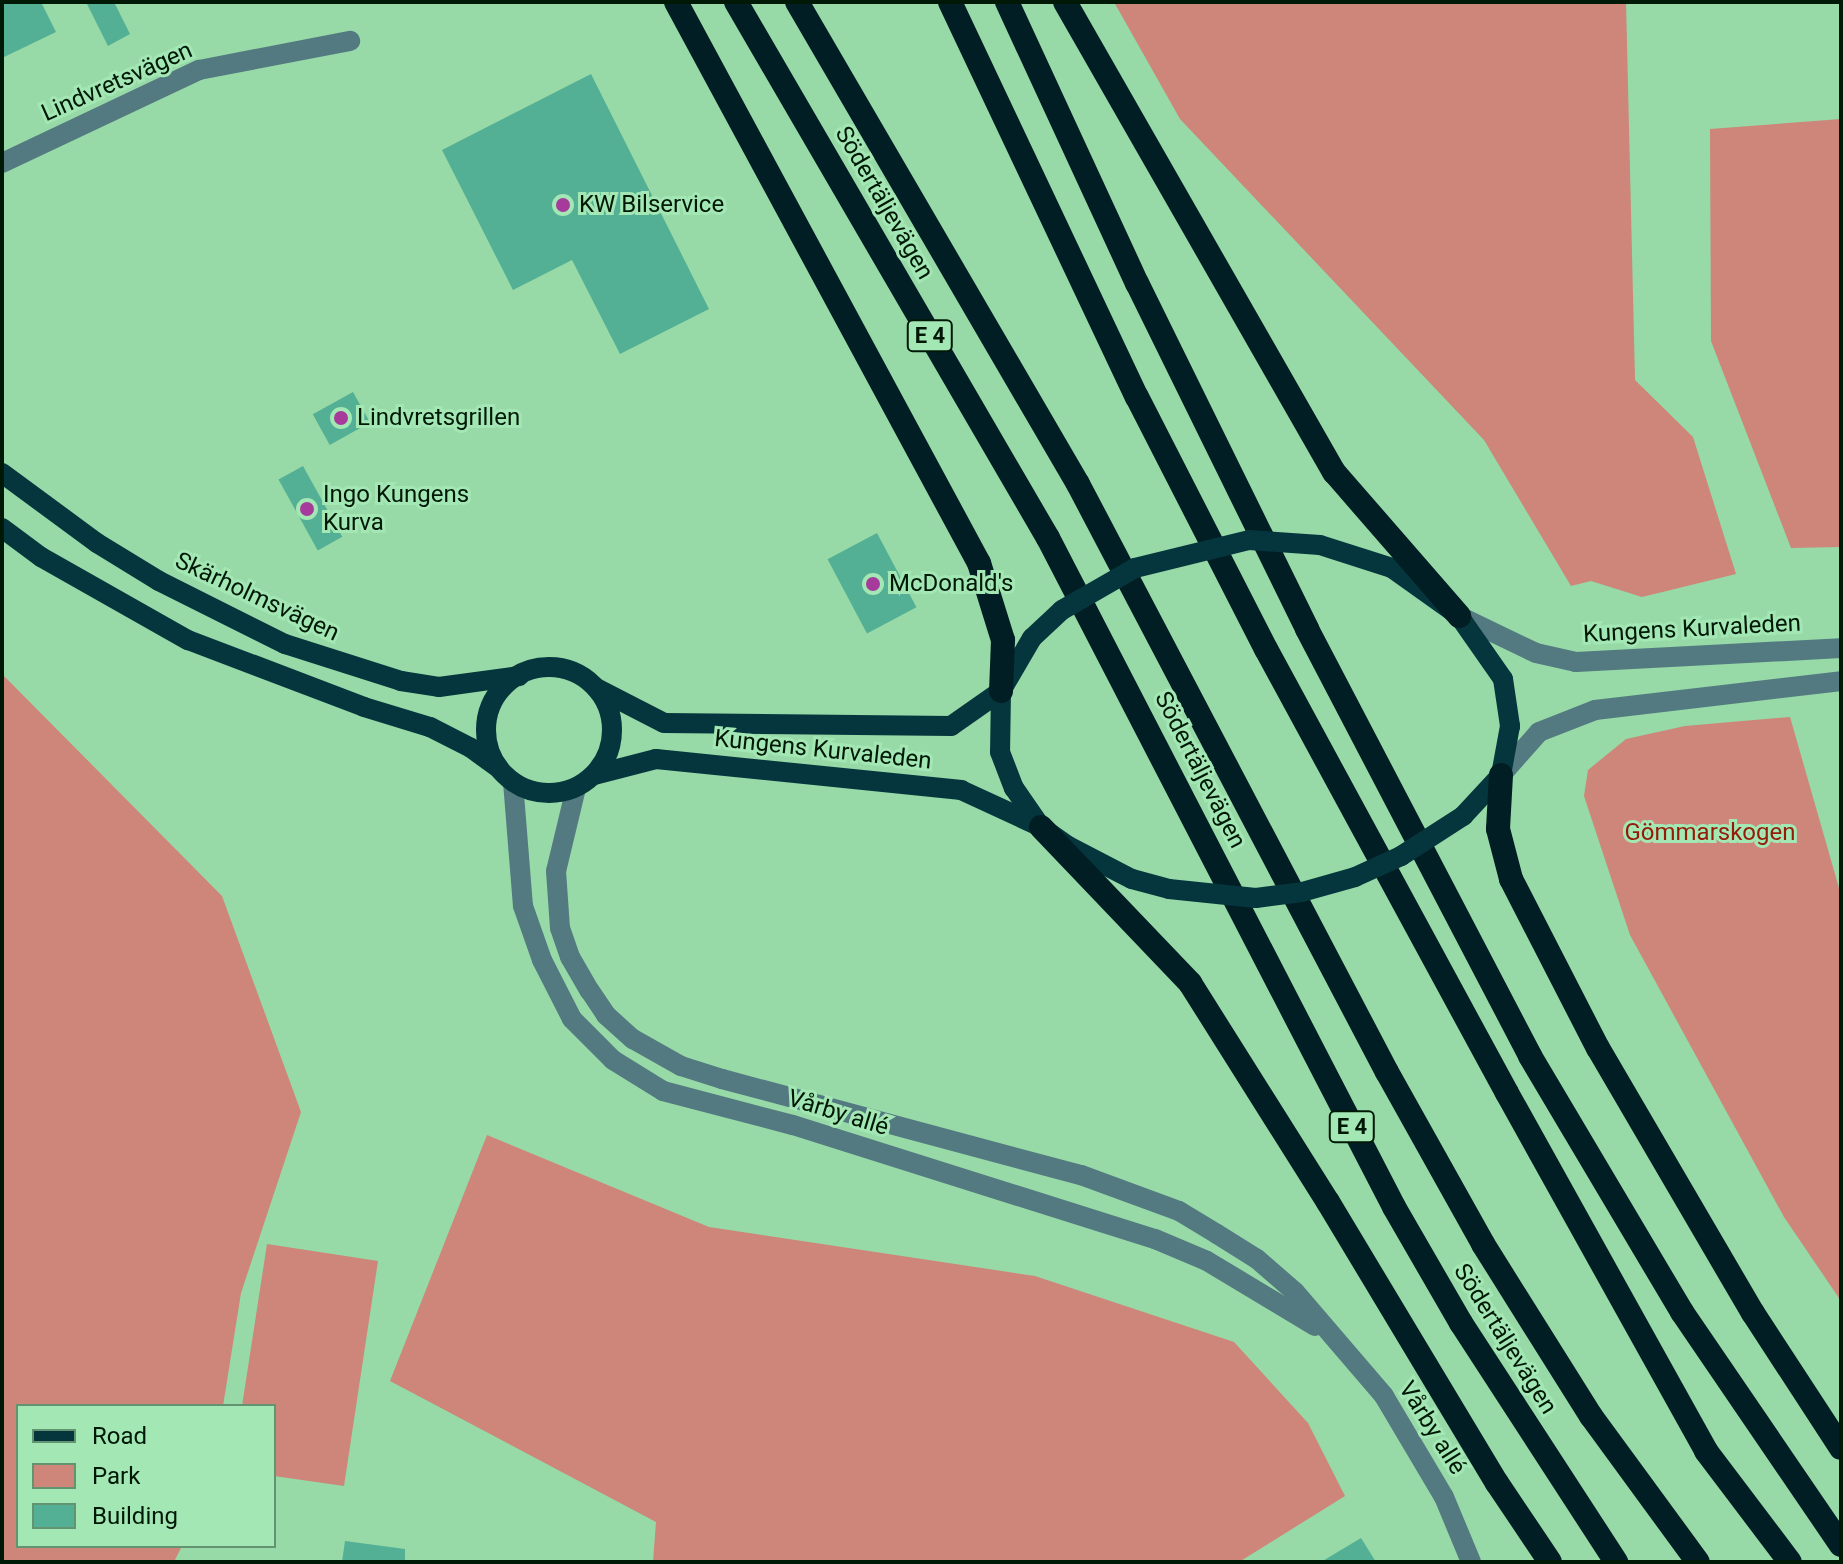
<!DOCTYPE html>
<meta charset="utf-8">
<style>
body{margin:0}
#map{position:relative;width:1843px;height:1564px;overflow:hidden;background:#97d9a7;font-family:Roboto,sans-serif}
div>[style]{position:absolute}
.green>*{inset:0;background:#cd8679}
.building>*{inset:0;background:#54b094;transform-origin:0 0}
.minor>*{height:20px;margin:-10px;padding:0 10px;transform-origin:10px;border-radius:10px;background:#537981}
.major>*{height:20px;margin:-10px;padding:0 10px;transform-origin:10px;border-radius:10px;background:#05363d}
.major>.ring{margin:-10px;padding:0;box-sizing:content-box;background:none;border:20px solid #05363d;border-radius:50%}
.highway>*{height:24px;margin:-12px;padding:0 12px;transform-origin:12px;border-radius:12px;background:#001e23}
.major-bridge>*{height:20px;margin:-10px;padding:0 10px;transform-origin:10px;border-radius:10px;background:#05363d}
.dots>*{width:22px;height:22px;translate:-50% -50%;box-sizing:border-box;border:4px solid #a3e7b4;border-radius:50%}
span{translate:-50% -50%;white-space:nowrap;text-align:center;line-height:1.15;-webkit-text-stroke:6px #a3e7b4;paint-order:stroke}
.shield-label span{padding:2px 6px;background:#a3e7b4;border:2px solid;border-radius:6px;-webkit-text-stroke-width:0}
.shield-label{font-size:22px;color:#001907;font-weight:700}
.street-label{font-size:24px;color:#001907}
.poi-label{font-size:24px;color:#001907}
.left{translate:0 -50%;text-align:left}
.park-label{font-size:24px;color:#951b09}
.frame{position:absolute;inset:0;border:4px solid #001907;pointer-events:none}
.legend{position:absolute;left:16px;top:1404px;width:260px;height:144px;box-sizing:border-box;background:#a3e7b4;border:2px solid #62956f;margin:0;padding:10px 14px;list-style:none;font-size:24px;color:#001907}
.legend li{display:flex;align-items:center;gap:16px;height:40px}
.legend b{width:40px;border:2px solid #62956f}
</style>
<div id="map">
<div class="green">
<i style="clip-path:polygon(1114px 2px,1626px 2px,1635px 380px,1693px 437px,1736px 574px,1642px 597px,1591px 581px,1571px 586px,1484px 440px,1180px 119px)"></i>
<i style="clip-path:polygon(1841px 119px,1841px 547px,1791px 548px,1711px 341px,1710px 129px)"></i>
<i style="clip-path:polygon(2px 674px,222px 896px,301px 1112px,241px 1293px,223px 1406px,18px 1406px,18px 1546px,182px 1546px,174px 1562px,2px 1562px)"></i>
<i style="clip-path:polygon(1790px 717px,1841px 895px,1841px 1301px,1784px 1217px,1630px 935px,1584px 796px,1588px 770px,1626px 739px,1685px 726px)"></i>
<i style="clip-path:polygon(487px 1135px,709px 1227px,1035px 1276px,1234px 1342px,1308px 1423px,1345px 1496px,1239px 1562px,653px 1562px,656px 1522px,390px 1381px)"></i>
<i style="clip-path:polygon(267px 1244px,378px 1261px,344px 1486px,274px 1476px,274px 1406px,242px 1406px)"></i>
</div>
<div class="building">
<i style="clip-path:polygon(2px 2px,41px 2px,56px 32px,2px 58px)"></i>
<i style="clip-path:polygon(86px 2px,114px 2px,130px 34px,108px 46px)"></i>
<i style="clip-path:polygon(591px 74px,709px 309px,620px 354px,572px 260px,513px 290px,442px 150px)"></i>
<i style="left:353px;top:392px;width:35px;height:46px;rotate:61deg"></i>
<i style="left:303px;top:466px;width:81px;height:28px;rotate:61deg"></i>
<i style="left:877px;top:533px;width:84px;height:56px;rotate:62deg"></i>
<i style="clip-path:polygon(1361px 1538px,1376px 1562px,1321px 1562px)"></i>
<i style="clip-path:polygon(345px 1541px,405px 1549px,405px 1562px,342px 1562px)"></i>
</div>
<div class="minor">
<i style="left:2px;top:163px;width:218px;rotate:-25.3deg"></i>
<i style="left:199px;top:70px;width:154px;rotate:-10.9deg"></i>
<i style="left:1459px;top:616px;width:85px;rotate:25.7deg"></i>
<i style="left:1536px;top:653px;width:41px;rotate:12.7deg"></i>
<i style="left:1576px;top:662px;width:265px;rotate:-3deg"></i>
<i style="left:1501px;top:775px;width:57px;rotate:-48.5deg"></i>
<i style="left:1539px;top:732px;width:60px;rotate:-21.4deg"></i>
<i style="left:1595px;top:710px;width:248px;rotate:-6.7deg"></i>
<i style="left:513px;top:782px;width:124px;rotate:85.4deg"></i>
<i style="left:523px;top:906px;width:57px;rotate:70.6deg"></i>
<i style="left:542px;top:960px;width:66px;rotate:63deg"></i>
<i style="left:572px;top:1019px;width:58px;rotate:45deg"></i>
<i style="left:613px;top:1060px;width:59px;rotate:31.8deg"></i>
<i style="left:663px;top:1091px;width:134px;rotate:14.7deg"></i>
<i style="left:793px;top:1125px;width:380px;rotate:17.5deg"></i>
<i style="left:1155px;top:1239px;width:56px;rotate:22.9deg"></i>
<i style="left:1207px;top:1261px;width:126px;rotate:31deg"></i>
<i style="left:576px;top:788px;width:85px;rotate:103.5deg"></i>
<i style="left:556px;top:871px;width:57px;rotate:86deg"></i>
<i style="left:560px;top:928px;width:31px;rotate:71deg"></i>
<i style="left:570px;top:957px;width:39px;rotate:60deg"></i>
<i style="left:590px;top:991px;width:29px;rotate:56deg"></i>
<i style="left:606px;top:1015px;width:36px;rotate:42deg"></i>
<i style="left:633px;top:1039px;width:55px;rotate:29.4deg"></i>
<i style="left:681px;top:1066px;width:43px;rotate:17.6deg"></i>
<i style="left:722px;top:1079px;width:372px;rotate:15deg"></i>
<i style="left:1081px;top:1175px;width:104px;rotate:20.2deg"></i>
<i style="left:1179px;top:1211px;width:44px;rotate:31.2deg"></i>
<i style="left:1217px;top:1234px;width:47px;rotate:32deg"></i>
<i style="left:1257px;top:1259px;width:50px;rotate:41deg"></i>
<i style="left:1295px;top:1292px;width:137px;rotate:49.4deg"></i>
<i style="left:1384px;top:1396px;width:117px;rotate:59.3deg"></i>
<i style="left:1444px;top:1497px;width:70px;rotate:67.4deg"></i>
</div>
<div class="major">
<i style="left:2px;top:473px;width:118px;rotate:36.4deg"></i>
<i style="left:97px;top:543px;width:73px;rotate:31.5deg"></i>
<i style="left:159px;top:581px;width:141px;rotate:26.6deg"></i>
<i style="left:285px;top:644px;width:122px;rotate:17.7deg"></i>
<i style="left:401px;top:681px;width:38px;rotate:9deg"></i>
<i style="left:439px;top:687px;width:81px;rotate:-7.8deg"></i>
<i style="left:2px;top:528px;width:49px;rotate:36.6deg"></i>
<i style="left:41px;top:557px;width:169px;rotate:29.5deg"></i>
<i style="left:188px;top:640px;width:188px;rotate:20.8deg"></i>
<i style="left:364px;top:707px;width:69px;rotate:16.9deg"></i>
<i style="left:430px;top:727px;width:46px;rotate:27.1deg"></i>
<i style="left:471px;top:748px;width:34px;rotate:36deg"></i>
<i style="left:1320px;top:545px;width:76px;rotate:17.7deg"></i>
<i style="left:1392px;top:568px;width:82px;rotate:35.6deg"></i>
<i style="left:1459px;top:616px;width:77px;rotate:55.1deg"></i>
<i style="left:1503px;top:679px;width:48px;rotate:81.5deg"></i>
<i style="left:1510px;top:726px;width:50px;rotate:100.4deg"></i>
<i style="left:1501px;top:775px;width:56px;rotate:132.8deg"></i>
<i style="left:1032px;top:638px;width:61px;rotate:120.3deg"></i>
<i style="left:1001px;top:691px;width:61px;rotate:90.9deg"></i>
<i style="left:1000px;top:752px;width:39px;rotate:69deg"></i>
<i style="left:1014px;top:788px;width:47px;rotate:55.3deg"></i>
<i style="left:1041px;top:827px;width:33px;rotate:35deg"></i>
<i style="left:1068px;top:846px;width:72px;rotate:27.3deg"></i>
<i style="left:1132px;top:879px;width:38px;rotate:15deg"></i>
<i class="ring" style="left:486px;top:667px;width:106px;height:106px"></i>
<i style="left:596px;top:688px;width:76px;rotate:27.2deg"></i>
<i style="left:664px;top:723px;width:287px;rotate:0.6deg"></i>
<i style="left:951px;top:726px;width:61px;rotate:-35deg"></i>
<i style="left:594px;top:775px;width:64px;rotate:-14.5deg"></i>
<i style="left:656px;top:759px;width:307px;rotate:5.8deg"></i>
<i style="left:961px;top:790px;width:88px;rotate:24.8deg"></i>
</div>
<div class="highway">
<i style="left:676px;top:2px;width:638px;rotate:61.63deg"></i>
<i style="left:979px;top:563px;width:81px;rotate:72.7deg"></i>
<i style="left:1003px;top:640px;width:51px;rotate:92.2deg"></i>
<i style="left:736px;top:2px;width:620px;rotate:59.8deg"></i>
<i style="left:1048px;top:538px;width:753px;rotate:62.65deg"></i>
<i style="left:1394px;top:1207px;width:134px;rotate:60deg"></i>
<i style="left:1461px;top:1323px;width:285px;rotate:57deg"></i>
<i style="left:797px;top:2px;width:558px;rotate:59.76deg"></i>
<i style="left:1078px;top:484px;width:664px;rotate:62.28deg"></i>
<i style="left:1387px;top:1072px;width:197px;rotate:60.8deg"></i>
<i style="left:1483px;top:1244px;width:203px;rotate:57.9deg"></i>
<i style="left:1591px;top:1416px;width:181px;rotate:53.8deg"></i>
<i style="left:950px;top:2px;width:437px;rotate:64.7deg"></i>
<i style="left:1137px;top:397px;width:283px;rotate:62.9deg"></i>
<i style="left:1266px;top:649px;width:505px;rotate:61.51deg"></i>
<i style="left:1507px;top:1093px;width:410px;rotate:60.9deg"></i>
<i style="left:1706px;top:1451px;width:139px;rotate:52.9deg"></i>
<i style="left:1007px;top:2px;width:310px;rotate:65.2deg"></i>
<i style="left:1137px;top:283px;width:386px;rotate:63.8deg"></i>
<i style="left:1307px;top:629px;width:482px;rotate:62.4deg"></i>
<i style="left:1530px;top:1056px;width:298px;rotate:59.3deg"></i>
<i style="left:1682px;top:1312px;width:282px;rotate:55.7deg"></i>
<i style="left:1065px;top:2px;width:542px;rotate:60.22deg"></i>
<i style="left:1334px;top:472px;width:191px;rotate:49deg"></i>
<i style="left:1501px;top:775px;width:54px;rotate:93.2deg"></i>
<i style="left:1498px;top:829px;width:52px;rotate:75.4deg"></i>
<i style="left:1511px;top:879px;width:190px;rotate:62.8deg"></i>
<i style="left:1598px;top:1048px;width:307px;rotate:59.7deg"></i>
<i style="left:1753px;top:1313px;width:161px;rotate:56.9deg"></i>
<i style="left:1041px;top:827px;width:216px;rotate:46.3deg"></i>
<i style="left:1190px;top:983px;width:259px;rotate:57.8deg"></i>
<i style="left:1328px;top:1202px;width:328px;rotate:59deg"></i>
<i style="left:1497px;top:1483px;width:95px;rotate:56.1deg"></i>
</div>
<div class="major-bridge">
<i style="left:1032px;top:638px;width:41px;rotate:-43deg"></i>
<i style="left:1062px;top:610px;width:84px;rotate:-29.9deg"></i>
<i style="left:1135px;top:568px;width:117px;rotate:-13.8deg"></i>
<i style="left:1249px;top:540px;width:71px;rotate:4deg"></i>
<i style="left:1169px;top:889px;width:87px;rotate:5.9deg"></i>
<i style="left:1256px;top:898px;width:46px;rotate:-7.4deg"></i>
<i style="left:1302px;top:892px;width:55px;rotate:-15.8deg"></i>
<i style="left:1355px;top:877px;width:51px;rotate:-24.5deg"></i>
<i style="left:1401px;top:856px;width:74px;rotate:-32.8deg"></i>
</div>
<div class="dots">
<i style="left:563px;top:205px;background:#a63b9c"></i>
<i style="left:341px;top:418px;background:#a63b9c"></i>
<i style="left:307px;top:509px;background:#a63b9c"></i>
<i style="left:873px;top:584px;background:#a63b9c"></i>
</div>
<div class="shield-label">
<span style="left:930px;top:336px">E 4</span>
<span style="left:1352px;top:1127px">E 4</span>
</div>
<div class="street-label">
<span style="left:117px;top:82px;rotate:-24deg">Lindvretsvägen</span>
<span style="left:884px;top:203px;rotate:60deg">Södertäljevägen</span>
<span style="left:257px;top:597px;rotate:25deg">Skärholmsvägen</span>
<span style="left:1692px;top:629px;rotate:-3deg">Kungens Kurvaleden</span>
<span style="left:823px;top:750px;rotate:6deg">Kungens Kurvaleden</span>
<span style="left:1200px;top:770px;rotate:63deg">Södertäljevägen</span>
<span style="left:838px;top:1113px;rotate:17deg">Vårby allé</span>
<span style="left:1505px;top:1339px;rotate:58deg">Södertäljevägen</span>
<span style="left:1432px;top:1428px;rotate:58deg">Vårby allé</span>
</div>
<div class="poi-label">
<span class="left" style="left:579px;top:205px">KW Bilservice</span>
<span class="left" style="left:357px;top:418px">Lindvretsgrillen</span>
<span class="left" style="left:323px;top:509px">Ingo Kungens<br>Kurva</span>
<span class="left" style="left:889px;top:584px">McDonald's</span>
</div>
<div class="park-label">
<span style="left:1710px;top:833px">Gömmarskogen</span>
</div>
<div class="frame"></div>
<ul class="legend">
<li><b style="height:10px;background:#05363d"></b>Road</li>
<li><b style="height:22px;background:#cd8679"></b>Park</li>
<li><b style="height:22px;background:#54b094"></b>Building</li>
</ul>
</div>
